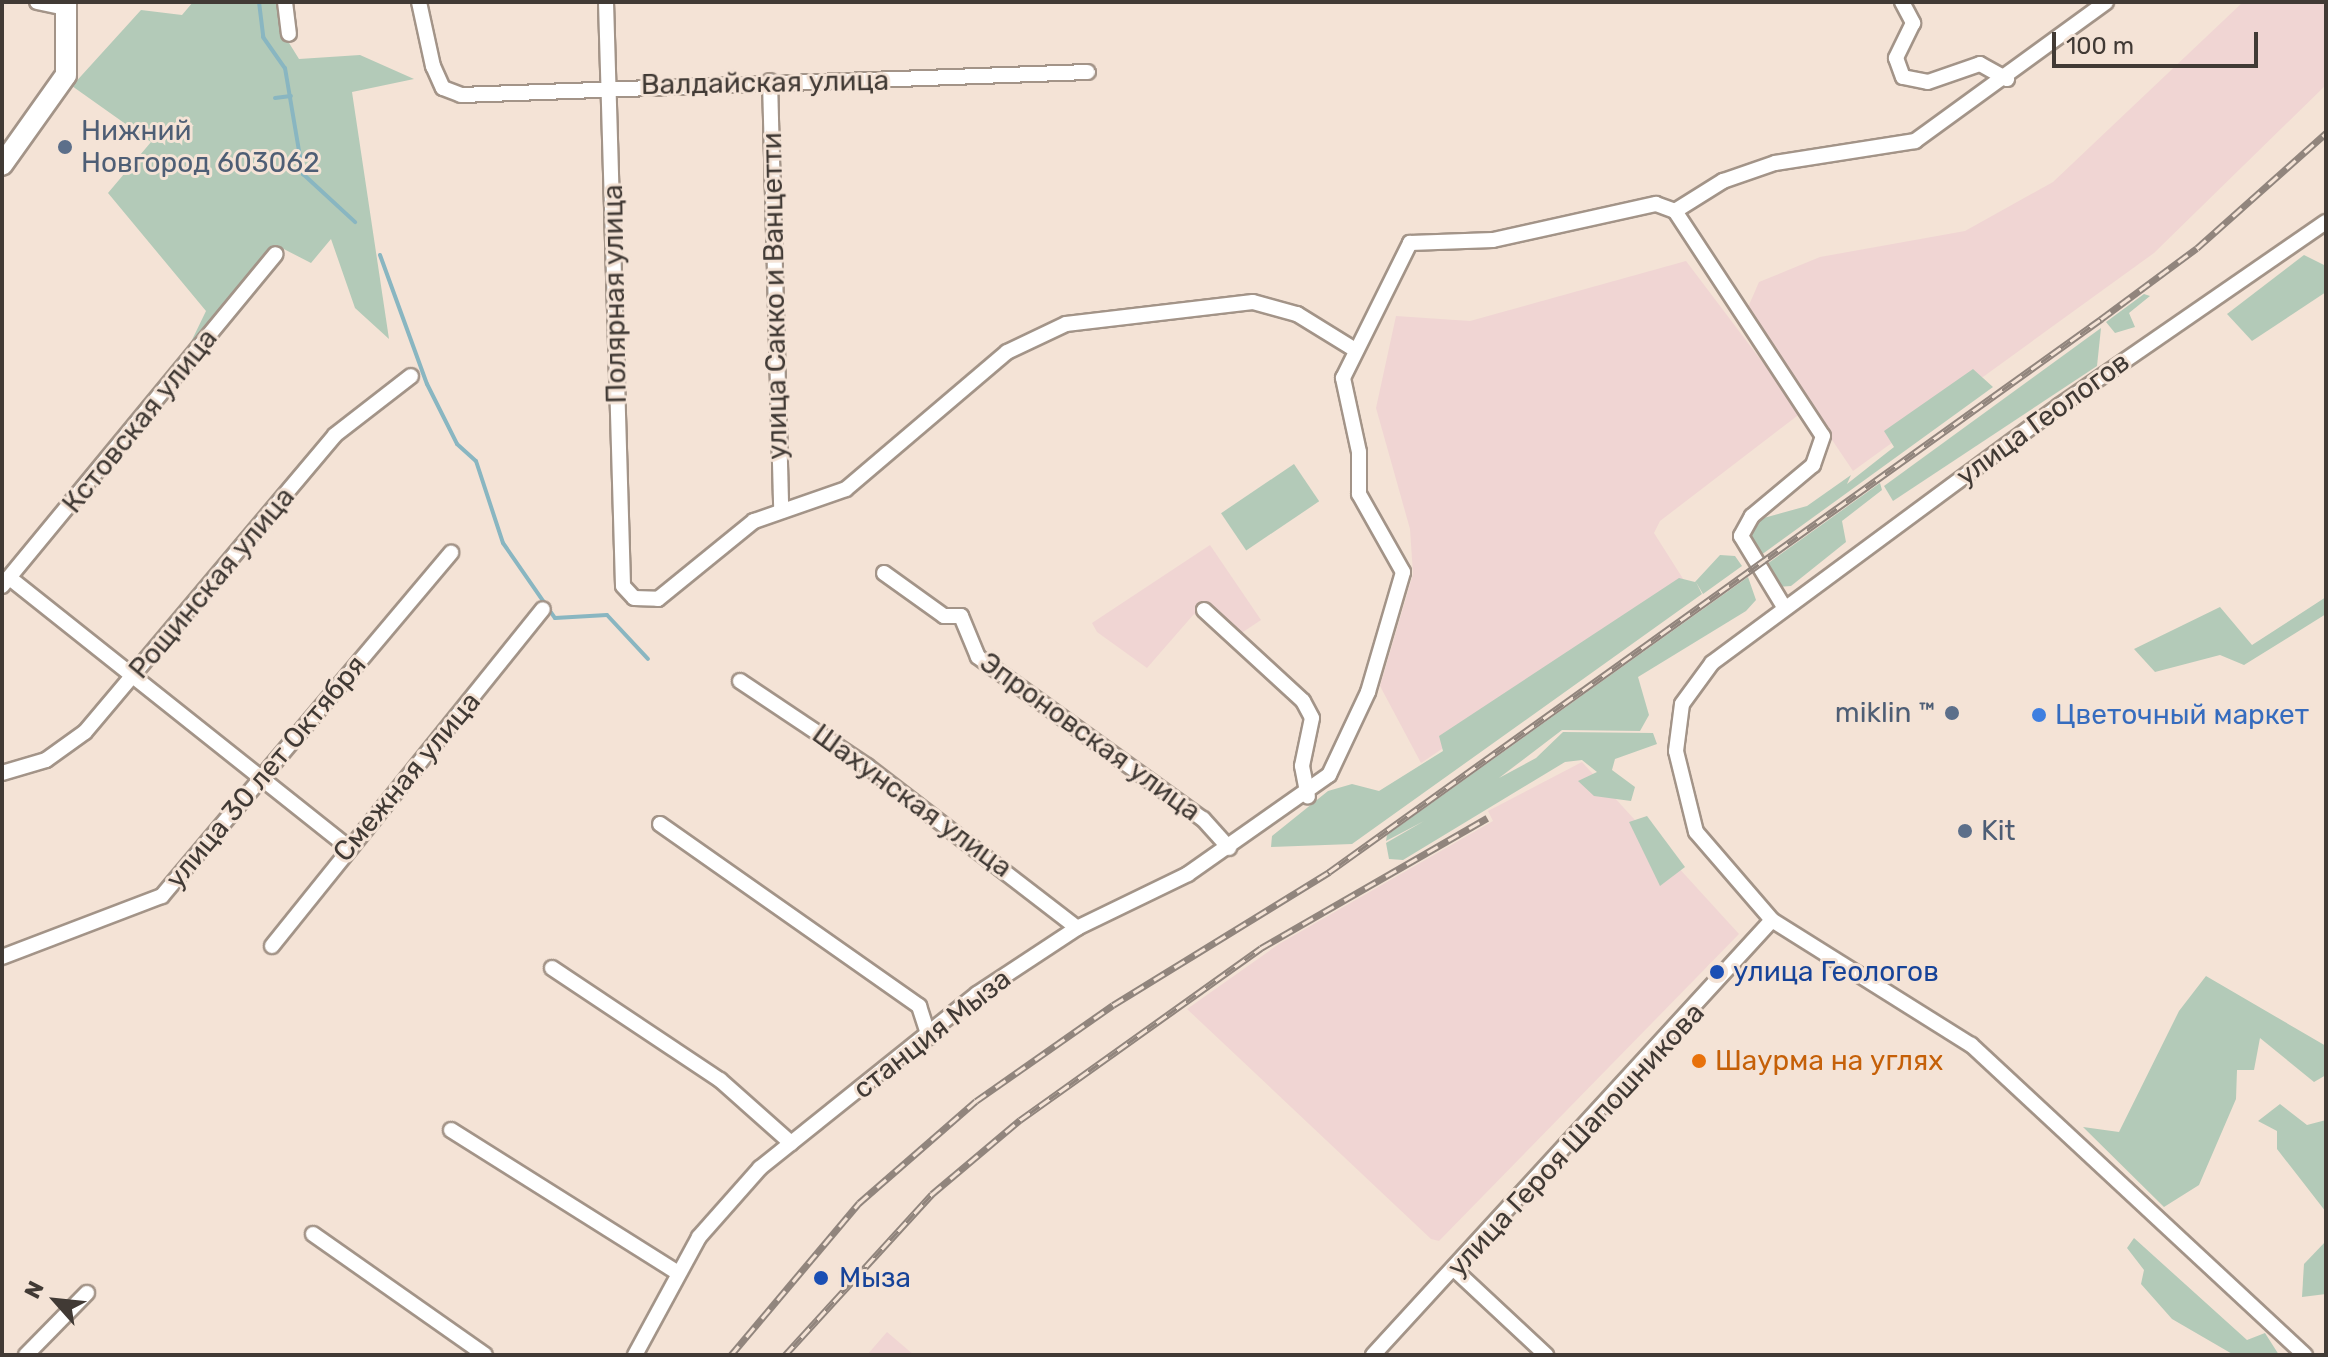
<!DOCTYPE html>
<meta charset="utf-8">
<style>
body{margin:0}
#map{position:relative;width:2328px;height:1357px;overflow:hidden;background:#f4e3d6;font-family:Rubik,sans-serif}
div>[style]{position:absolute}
.industrial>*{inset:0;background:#f0d5d3}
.green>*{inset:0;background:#b3cab8;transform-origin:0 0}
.stream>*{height:4px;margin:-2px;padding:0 2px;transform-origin:2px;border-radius:2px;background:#89b6c1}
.roads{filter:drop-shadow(2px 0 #a39488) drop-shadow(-2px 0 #a39488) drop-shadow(0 2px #a39488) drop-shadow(0 -2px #a39488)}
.street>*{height:14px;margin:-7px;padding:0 7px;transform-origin:7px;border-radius:7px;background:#fff}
.secondary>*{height:20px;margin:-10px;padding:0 10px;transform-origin:10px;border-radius:10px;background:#fff}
.rail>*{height:7px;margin-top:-3.5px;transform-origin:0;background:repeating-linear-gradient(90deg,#f4e3d6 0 12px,#91857d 0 24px);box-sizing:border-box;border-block:2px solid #91857d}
.dots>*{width:22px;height:22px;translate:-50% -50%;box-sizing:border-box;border:4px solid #f4e3d6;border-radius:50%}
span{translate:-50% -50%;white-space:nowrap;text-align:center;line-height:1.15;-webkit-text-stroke:6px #f4e3d6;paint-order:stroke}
.street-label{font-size:28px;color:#413a35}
.service-label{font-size:28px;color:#4e5e75}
.left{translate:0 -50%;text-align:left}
.right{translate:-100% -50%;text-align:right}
.shop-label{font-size:28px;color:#366cbe}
.transit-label{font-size:28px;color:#164399}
.food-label{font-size:28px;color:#c56008}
.frame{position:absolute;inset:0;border:4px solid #413a35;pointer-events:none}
.north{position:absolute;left:16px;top:1261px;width:80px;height:80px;-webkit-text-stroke:6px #f4e3d6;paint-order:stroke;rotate:297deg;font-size:22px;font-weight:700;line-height:32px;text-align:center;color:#413a35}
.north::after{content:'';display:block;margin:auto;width:28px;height:36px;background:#413a35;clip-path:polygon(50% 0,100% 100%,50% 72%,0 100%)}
.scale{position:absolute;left:2052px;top:32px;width:206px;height:36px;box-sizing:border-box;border:4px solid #413a35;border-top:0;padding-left:10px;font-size:24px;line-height:28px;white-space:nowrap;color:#413a35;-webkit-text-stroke:6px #f4e3d6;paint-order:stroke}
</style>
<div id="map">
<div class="industrial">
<i style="clip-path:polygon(2243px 2px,2326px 2px,2326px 85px,2154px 253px,1853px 471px,1746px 312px,1759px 282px,1820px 257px,1965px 231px,2053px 182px)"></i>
<i style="clip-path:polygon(1686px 261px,1801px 413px,1660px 521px,1654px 533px,1687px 585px,1421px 763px,1380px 686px,1413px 574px,1410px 529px,1376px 408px,1396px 316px,1470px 321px)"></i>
<i style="clip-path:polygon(1210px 545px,1261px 620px,1231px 640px,1194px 614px,1147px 668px,1097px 632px,1092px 623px)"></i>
<i style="clip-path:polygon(1582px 762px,1739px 934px,1439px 1241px,1431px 1239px,1187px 1009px,1279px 944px,1493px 821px,1488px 811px)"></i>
<i style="clip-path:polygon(887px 1332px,914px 1355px,867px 1355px)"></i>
</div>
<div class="green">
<i style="clip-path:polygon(193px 2px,276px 2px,281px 30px,299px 59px,360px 55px,414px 79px,352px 92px,389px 339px,355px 308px,331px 239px,311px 263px,276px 245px,191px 342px,206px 311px,108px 193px,151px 142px,72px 86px,141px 10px,182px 15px)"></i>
<i style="clip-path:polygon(2304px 255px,2326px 266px,2326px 292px,2252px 341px,2227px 314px)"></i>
<i style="clip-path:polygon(2144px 294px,2150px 296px,2129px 313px,2135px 327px,2115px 333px,2106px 322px)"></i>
<i style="clip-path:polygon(2101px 328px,2097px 366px,1893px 501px,1884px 486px)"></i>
<i style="clip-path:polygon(1973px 369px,1993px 387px,1757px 558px,1749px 531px,1760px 519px,1807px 506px,1851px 475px,1847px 484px,1894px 447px,1884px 431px)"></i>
<i style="left:1294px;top:464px;width:45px;height:88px;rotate:56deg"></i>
<i style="clip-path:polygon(1880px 483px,1882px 490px,1842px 521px,1846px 542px,1791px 586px,1777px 587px,1767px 564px)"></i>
<i style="clip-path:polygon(1720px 555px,1735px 556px,1742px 566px,1703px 594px,1696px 582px,1702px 594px,1352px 844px,1271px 847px,1272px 836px,1328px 791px,1352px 784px,1379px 791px,1443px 751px,1439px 736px,1679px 578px,1695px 582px)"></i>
<i style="clip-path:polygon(1748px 577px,1756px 600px,1746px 611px,1638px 677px,1649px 715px,1640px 731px,1562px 730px,1499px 778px,1536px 758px,1563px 732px,1653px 733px,1657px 744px,1615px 759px,1612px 770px,1635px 787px,1631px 801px,1594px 796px,1578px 781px,1597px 772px,1582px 760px,1565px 762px,1403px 860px,1389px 859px,1386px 843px,1424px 821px,1386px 841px,1387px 835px)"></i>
<i style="clip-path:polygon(2326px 597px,2326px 614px,2244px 665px,2220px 655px,2155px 672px,2134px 649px,2220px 607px,2252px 645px)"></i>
<i style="clip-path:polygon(1647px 816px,1685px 867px,1660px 886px,1629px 822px)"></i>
<i style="clip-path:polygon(2206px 976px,2326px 1046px,2326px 1075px,2314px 1082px,2260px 1038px,2254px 1070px,2237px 1070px,2236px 1099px,2199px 1185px,2164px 1207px,2083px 1127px,2119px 1132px,2179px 1011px)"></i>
<i style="clip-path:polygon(2280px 1104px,2307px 1125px,2326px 1120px,2326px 1212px,2277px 1149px,2277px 1131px,2258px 1121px)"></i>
<i style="clip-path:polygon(2134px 1238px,2247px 1340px,2265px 1333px,2279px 1355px,2234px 1355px,2172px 1319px,2141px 1284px,2144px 1270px,2127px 1248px)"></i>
<i style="clip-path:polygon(2326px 1241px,2326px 1294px,2302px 1297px,2304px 1264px)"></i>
</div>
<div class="stream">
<i style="left:259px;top:2px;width:35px;rotate:83deg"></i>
<i style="left:263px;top:37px;width:38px;rotate:55deg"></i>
<i style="left:285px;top:68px;width:108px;rotate:80.4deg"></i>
<i style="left:303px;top:174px;width:71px;rotate:42.7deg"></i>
<i style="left:275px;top:98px;width:16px;rotate:-7deg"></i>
<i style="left:380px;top:255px;width:137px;rotate:70deg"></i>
<i style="left:427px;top:384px;width:67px;rotate:63.4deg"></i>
<i style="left:457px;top:444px;width:25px;rotate:42deg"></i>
<i style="left:476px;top:461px;width:86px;rotate:71.8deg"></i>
<i style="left:503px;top:543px;width:91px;rotate:55.3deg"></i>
<i style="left:555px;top:618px;width:52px;rotate:-3.3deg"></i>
<i style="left:607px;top:615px;width:60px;rotate:47deg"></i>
</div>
<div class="roads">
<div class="street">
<i style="left:37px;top:2px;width:30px;rotate:12deg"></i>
<i style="left:285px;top:2px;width:32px;rotate:83deg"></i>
<i style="left:419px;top:2px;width:66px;rotate:77.7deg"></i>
<i style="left:433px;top:66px;width:24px;rotate:66deg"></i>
<i style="left:443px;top:88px;width:19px;rotate:21deg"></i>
<i style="left:461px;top:95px;width:627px;rotate:-2.1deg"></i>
<i style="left:606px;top:2px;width:584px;rotate:88.33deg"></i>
<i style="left:623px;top:586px;width:16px;rotate:47deg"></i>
<i style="left:634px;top:598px;width:24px;rotate:2deg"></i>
<i style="left:658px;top:599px;width:124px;rotate:-39.1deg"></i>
<i style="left:754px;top:521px;width:97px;rotate:-19.2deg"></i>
<i style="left:846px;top:489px;width:211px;rotate:-40.4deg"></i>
<i style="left:1007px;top:352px;width:65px;rotate:-25.4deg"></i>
<i style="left:1066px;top:324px;width:188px;rotate:-6.7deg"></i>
<i style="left:1253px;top:302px;width:46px;rotate:15.3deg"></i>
<i style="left:1297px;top:314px;width:65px;rotate:31.7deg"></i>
<i style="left:1902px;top:2px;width:24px;rotate:62deg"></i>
<i style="left:1913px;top:23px;width:39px;rotate:116deg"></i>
<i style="left:1896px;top:58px;width:20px;rotate:70deg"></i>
<i style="left:1903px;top:77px;width:25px;rotate:11deg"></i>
<i style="left:1928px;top:82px;width:55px;rotate:-19.1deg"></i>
<i style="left:1980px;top:64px;width:31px;rotate:29deg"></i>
<i style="left:770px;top:81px;width:430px;rotate:88.5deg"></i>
<i style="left:1675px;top:211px;width:57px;rotate:-32deg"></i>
<i style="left:1723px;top:181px;width:55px;rotate:-19.1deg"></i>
<i style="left:1775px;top:163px;width:142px;rotate:-8.9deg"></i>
<i style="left:1915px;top:141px;width:236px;rotate:-36deg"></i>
<i style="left:884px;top:573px;width:74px;rotate:35.6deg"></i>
<i style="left:944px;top:616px;width:17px"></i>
<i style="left:961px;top:616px;width:44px;rotate:67.5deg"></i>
<i style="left:978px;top:657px;width:277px;rotate:35.8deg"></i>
<i style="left:1203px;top:819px;width:39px;rotate:48deg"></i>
<i style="left:11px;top:579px;width:428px;rotate:38.5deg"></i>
<i style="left:2px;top:586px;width:430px;rotate:-50.5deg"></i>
<i style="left:1204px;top:610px;width:134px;rotate:42.6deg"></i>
<i style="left:1303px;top:701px;width:19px;rotate:62deg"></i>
<i style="left:1312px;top:718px;width:49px;rotate:101.8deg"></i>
<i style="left:1302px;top:766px;width:31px;rotate:79deg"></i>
<i style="left:740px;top:681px;width:153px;rotate:33.8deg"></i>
<i style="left:867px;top:766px;width:265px;rotate:37.6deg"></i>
<i style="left:2px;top:773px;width:46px;rotate:-16.5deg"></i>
<i style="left:46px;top:760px;width:48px;rotate:-35.7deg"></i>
<i style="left:85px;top:732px;width:388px;rotate:-49.9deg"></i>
<i style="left:335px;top:435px;width:96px;rotate:-37.8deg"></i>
<i style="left:660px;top:824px;width:317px;rotate:35.1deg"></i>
<i style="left:919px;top:1006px;width:33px;rotate:72deg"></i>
<i style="left:272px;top:946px;width:432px;rotate:-51.2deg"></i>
<i style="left:2px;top:957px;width:171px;rotate:-20.9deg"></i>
<i style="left:162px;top:896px;width:449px;rotate:-49.9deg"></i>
<i style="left:552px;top:968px;width:202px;rotate:33.7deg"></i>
<i style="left:720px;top:1080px;width:95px;rotate:41.6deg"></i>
<i style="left:451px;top:1130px;width:268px;rotate:32.2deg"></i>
<i style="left:313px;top:1234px;width:210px;rotate:35.1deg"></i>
<i style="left:1455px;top:1270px;width:125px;rotate:43deg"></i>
<i style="left:26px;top:1355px;width:87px;rotate:-45.5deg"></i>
<i style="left:635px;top:1355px;width:134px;rotate:-61.5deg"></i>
<i style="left:699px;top:1237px;width:92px;rotate:-48.5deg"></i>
<i style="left:760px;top:1168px;width:278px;rotate:-38.7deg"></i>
<i style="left:977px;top:994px;width:120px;rotate:-33.4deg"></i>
<i style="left:1077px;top:928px;width:123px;rotate:-25.9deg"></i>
<i style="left:1188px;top:874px;width:172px;rotate:-35.1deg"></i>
<i style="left:1329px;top:775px;width:92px;rotate:-64.8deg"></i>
<i style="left:1368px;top:692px;width:125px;rotate:-73.7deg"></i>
<i style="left:1403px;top:572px;width:90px;rotate:-119.4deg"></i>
<i style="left:1359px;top:494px;width:42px;rotate:-90deg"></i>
<i style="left:1359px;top:452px;width:76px;rotate:-102.2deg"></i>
<i style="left:1343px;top:378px;width:151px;rotate:-63.6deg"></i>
<i style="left:1410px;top:243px;width:83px;rotate:-2.1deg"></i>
<i style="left:1493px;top:240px;width:167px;rotate:-12.5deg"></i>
<i style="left:1656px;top:204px;width:20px;rotate:20deg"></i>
<i style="left:1675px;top:211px;width:269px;rotate:56.7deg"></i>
<i style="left:1823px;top:436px;width:31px;rotate:109deg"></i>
<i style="left:1813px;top:465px;width:80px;rotate:140.1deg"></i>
<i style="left:1752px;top:516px;width:23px;rotate:119deg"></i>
<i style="left:1741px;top:536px;width:83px;rotate:58.8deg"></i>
<i style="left:1373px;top:1355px;width:590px;rotate:-47.47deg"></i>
<i style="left:2305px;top:1355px;width:456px;rotate:-137.1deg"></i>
<i style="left:1971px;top:1045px;width:235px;rotate:-147.9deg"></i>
<i style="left:1772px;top:920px;width:116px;rotate:-130.8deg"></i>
<i style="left:1696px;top:832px;width:83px;rotate:-103.9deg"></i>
<i style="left:1676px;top:751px;width:47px;rotate:-82.7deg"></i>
<i style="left:1682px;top:704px;width:51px;rotate:-53.8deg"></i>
<i style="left:1712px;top:663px;width:432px;rotate:-36.5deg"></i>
<i style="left:2059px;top:406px;width:324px;rotate:-34.6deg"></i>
</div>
<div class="secondary">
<i style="left:2px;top:165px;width:110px;rotate:-54.6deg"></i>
<i style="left:66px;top:75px;width:73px;rotate:-90deg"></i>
</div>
</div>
<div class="rail">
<i style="left:731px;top:1355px;width:199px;rotate:-49.9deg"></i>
<i style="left:859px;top:1203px;width:155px;rotate:-41.1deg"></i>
<i style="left:976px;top:1101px;width:167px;rotate:-35deg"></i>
<i style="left:1113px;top:1005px;width:254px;rotate:-31.6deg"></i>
<i style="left:1329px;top:872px;width:950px;rotate:-35.61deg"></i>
<i style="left:2101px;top:319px;width:119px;rotate:-36.5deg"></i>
<i style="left:2197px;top:248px;width:173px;rotate:-41.7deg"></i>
<i style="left:785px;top:1355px;width:218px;rotate:-47.6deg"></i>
<i style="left:932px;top:1194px;width:115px;rotate:-40.1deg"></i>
<i style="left:1020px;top:1120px;width:296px;rotate:-35.5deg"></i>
<i style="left:1261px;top:948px;width:261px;rotate:-29.9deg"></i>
</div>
<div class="dots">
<i style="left:65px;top:147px;background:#5c6f8a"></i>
<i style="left:1952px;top:713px;background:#5c6f8a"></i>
<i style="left:2039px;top:715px;background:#3f7fe0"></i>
<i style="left:1965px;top:831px;background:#5c6f8a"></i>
<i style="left:1717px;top:972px;background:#1a4fb4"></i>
<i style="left:1699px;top:1061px;background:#e8710a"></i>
<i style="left:821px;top:1278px;background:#1a4fb4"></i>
</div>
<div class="street-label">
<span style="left:765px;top:83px;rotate:-1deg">Валдайская улица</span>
<span style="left:615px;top:294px;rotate:-91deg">Полярная улица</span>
<span style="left:775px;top:296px;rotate:-91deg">улица Сакко и Ванцетти</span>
<span style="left:2043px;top:419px;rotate:-36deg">улица Геологов</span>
<span style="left:140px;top:421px;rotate:-51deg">Кстовская улица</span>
<span style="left:212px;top:583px;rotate:-50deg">Рощинская улица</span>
<span style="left:1090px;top:737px;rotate:36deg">Эпроновская улица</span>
<span style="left:266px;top:772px;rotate:-50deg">улица 30 лет Октября</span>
<span style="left:407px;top:777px;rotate:-50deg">Смежная улица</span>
<span style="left:912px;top:801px;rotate:36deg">Шахунская улица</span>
<span style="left:932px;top:1034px;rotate:-38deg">станция Мыза</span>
<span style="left:1576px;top:1140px;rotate:-47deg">улица Героя Шапошникова</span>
</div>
<div class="service-label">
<span class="left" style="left:81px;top:147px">Нижний<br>Новгород 603062</span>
<span class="right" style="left:1936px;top:713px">miklin ™</span>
<span class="left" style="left:1981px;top:831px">Kit</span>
</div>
<div class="shop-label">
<span class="left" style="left:2055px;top:715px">Цветочный маркет</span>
</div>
<div class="transit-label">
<span class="left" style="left:1733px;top:972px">улица Геологов</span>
<span class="left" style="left:839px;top:1278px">Мыза</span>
</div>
<div class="food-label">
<span class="left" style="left:1715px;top:1061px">Шаурма на углях</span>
</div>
<div class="frame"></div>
<div class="north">N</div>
<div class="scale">100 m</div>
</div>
